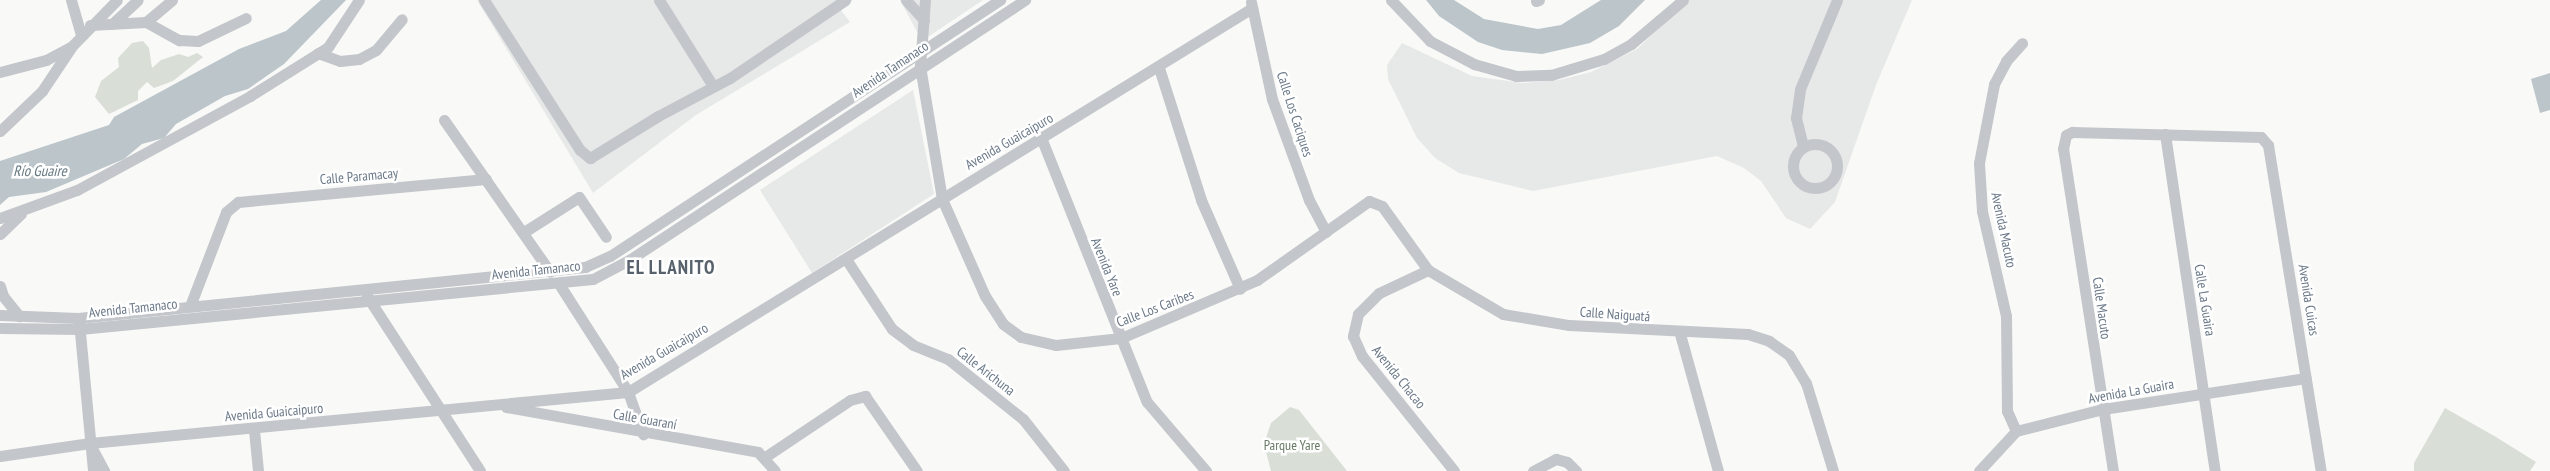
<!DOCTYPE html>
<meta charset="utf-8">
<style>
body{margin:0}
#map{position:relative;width:2550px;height:471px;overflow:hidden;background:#f9f9f7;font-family:"PT Sans Narrow",sans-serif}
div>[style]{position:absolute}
.built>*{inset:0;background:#e7e8e8}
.green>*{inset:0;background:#d9ded7}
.water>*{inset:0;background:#bbc5ca}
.minor>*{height:11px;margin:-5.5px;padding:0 5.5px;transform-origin:5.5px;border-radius:5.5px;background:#c3c6ca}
.minor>.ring{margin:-5.5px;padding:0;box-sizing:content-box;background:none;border:11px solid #c3c6ca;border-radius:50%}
span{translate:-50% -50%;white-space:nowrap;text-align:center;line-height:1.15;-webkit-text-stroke:5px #fff;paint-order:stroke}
.street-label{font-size:14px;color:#6a7887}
.park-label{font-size:14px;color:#677964}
.water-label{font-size:15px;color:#667982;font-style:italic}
.district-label{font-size:19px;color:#57626c;font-weight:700;letter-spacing:1px}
</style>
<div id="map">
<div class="built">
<i style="clip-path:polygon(477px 0,853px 0,840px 9px,850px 22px,696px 115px,593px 193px)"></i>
<i style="clip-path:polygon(900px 0,983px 0,922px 41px)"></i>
<i style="clip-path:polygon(1688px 0,1912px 0,1876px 85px,1835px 202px,1810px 229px,1786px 218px,1761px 181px,1744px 168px,1717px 156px,1533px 191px,1459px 173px,1435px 158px,1417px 138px,1388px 79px,1387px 65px,1402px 43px,1472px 76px,1523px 83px,1559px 80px,1591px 72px,1637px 49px)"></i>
<i style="clip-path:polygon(913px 90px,934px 194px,812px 273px,760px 190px)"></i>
</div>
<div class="green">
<i style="clip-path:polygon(143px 41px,149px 48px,152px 68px,161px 60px,179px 54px,188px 57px,197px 53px,203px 57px,173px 81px,154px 88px,147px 82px,138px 91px,138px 100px,109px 114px,95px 97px,101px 81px,119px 67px,118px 58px,132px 43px)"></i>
<i style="clip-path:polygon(1290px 407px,1299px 410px,1347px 471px,1271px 471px,1264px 444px,1271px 423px)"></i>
<i style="clip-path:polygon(2445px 408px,2496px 437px,2536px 462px,2530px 471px,2414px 471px,2414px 463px)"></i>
</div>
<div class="water">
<i style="clip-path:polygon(321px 0,346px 0,284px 64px,248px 89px,225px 96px,176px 124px,164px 138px,142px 144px,124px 159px,46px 192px,9px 197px,0 205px,0 161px,109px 125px,114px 117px,239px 49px,286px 31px)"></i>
<i style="clip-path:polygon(1426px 0,1454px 0,1484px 19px,1538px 29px,1561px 25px,1601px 0,1645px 0,1619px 26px,1590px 43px,1542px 54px,1502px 50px,1478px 42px,1439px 16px)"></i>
<i style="clip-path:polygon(2550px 73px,2550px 110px,2540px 113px,2531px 79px)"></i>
</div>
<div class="minor">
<i style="left:71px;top:0;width:37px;rotate:74deg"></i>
<i style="left:484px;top:0;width:178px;rotate:57.4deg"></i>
<i style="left:580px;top:150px;width:13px;rotate:39deg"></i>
<i style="left:590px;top:158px;width:80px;rotate:-31.7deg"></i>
<i style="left:658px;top:116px;width:81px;rotate:-27.8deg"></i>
<i style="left:730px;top:78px;width:139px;rotate:-34.1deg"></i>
<i style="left:659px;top:0;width:102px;rotate:57.9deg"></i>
<i style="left:906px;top:0;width:27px;rotate:48deg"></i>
<i style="left:925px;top:0;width:66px;rotate:94.3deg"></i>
<i style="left:920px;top:66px;width:135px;rotate:80.6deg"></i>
<i style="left:942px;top:199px;width:106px;rotate:66.1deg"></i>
<i style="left:985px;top:296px;width:33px;rotate:57deg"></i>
<i style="left:1003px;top:324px;width:22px;rotate:36deg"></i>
<i style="left:1021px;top:337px;width:36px;rotate:13deg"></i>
<i style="left:1056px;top:345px;width:65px;rotate:-6.1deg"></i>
<i style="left:1121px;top:338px;width:148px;rotate:-23.1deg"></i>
<i style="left:1257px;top:280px;width:137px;rotate:-35.2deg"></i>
<i style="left:1369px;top:201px;width:14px;rotate:21deg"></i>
<i style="left:1382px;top:206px;width:79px;rotate:54.3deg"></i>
<i style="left:1428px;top:270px;width:87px;rotate:30.4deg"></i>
<i style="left:1503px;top:314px;width:67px;rotate:9.5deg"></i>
<i style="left:1569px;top:325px;width:179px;rotate:2.9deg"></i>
<i style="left:1748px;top:334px;width:22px;rotate:18deg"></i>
<i style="left:1769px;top:341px;width:24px;rotate:35deg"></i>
<i style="left:1789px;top:355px;width:33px;rotate:59deg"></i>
<i style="left:1806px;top:383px;width:92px;rotate:72.9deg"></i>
<i style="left:1391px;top:0;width:57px;rotate:46.4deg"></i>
<i style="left:1430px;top:41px;width:50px;rotate:27.6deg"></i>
<i style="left:1474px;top:64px;width:44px;rotate:15.9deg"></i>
<i style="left:1516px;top:76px;width:35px;rotate:-2deg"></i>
<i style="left:1551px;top:75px;width:55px;rotate:-16.8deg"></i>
<i style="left:1604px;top:59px;width:31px;rotate:-29deg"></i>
<i style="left:1631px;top:44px;width:68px;rotate:-40.2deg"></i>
<i style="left:1536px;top:1px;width:3px;rotate:-18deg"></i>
<i style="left:1251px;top:2px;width:99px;rotate:77.8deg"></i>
<i style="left:1272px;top:99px;width:108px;rotate:69.9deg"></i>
<i style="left:1309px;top:200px;width:36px;rotate:62deg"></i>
<i style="left:146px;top:22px;width:34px;rotate:-40deg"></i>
<i style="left:112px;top:24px;width:35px;rotate:-43deg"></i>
<i style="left:90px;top:25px;width:56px;rotate:-3.1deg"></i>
<i style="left:146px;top:22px;width:38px;rotate:29deg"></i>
<i style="left:179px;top:40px;width:19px;rotate:3deg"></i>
<i style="left:198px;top:41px;width:53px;rotate:-25.6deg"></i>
<i style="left:318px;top:53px;width:23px;rotate:20deg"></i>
<i style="left:340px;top:61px;width:19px;rotate:-6deg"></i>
<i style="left:359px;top:59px;width:19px;rotate:-28deg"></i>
<i style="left:376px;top:50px;width:40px;rotate:-50deg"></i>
<i style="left:1159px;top:68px;width:139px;rotate:72.3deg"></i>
<i style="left:1201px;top:200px;width:97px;rotate:66.3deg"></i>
<i style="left:0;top:72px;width:48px;rotate:-14.6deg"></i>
<i style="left:46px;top:60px;width:27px;rotate:-28deg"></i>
<i style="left:444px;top:120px;width:185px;rotate:55.1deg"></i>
<i style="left:0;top:131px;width:58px;rotate:-43.6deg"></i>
<i style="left:42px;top:91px;width:54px;rotate:-56.3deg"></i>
<i style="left:72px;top:46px;width:64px;rotate:-45.6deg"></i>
<i style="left:2165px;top:134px;width:341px;rotate:81.6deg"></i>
<i style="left:1042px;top:140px;width:282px;rotate:68.2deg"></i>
<i style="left:1147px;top:402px;width:91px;rotate:49.5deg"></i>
<i class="ring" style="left:1793px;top:144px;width:33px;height:33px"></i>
<i style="left:1803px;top:146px;width:29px;rotate:-104deg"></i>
<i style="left:1796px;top:118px;width:29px;rotate:-82deg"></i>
<i style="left:1800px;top:89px;width:96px;rotate:-67.4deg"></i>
<i style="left:0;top:218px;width:82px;rotate:-20deg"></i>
<i style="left:77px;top:190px;width:197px;rotate:-28.5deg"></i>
<i style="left:250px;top:96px;width:92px;rotate:-32.1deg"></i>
<i style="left:328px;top:47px;width:56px;rotate:-56.6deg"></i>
<i style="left:524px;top:232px;width:65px;rotate:-32.5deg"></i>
<i style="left:579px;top:197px;width:48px;rotate:56deg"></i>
<i style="left:0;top:234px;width:29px;rotate:-44deg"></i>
<i style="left:846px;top:259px;width:84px;rotate:56.7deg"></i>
<i style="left:892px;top:329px;width:26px;rotate:37deg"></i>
<i style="left:913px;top:345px;width:38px;rotate:22deg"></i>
<i style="left:948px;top:359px;width:96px;rotate:38.7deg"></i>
<i style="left:1023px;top:419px;width:66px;rotate:51.7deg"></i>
<i style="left:1428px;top:270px;width:54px;rotate:154.9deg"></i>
<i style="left:1379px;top:293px;width:30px;rotate:135deg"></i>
<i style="left:1358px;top:314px;width:23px;rotate:103deg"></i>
<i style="left:1353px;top:336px;width:22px;rotate:66deg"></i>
<i style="left:1362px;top:356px;width:147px;rotate:51.3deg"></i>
<i style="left:559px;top:284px;width:128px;rotate:57.4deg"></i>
<i style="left:628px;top:392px;width:45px;rotate:70.3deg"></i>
<i style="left:0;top:286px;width:10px;rotate:73deg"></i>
<i style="left:3px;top:296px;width:26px;rotate:51deg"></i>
<i style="left:367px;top:296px;width:208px;rotate:57.1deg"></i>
<i style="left:190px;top:306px;width:101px;rotate:-69deg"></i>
<i style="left:226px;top:212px;width:16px;rotate:-40deg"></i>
<i style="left:238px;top:202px;width:249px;rotate:-5.3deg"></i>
<i style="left:0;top:315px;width:78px;rotate:2.2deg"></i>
<i style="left:78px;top:318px;width:510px;rotate:-5.74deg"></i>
<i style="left:585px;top:267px;width:27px;rotate:-24deg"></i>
<i style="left:610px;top:256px;width:467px;rotate:-33.3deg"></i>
<i style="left:79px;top:322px;width:150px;rotate:84.6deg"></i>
<i style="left:0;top:328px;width:80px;rotate:0.7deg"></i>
<i style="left:80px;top:329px;width:515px;rotate:-5.57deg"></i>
<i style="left:593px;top:279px;width:41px;rotate:-27.8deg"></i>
<i style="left:629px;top:260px;width:474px;rotate:-33.3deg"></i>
<i style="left:1680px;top:334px;width:142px;rotate:74.5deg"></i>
<i style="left:506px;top:407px;width:256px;rotate:10.1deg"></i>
<i style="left:758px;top:452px;width:25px;rotate:48deg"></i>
<i style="left:254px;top:430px;width:41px;rotate:84.4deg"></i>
<i style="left:2016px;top:431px;width:22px;rotate:-114deg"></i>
<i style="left:2007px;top:411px;width:95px;rotate:-90.6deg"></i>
<i style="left:2006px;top:316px;width:108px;rotate:-102.9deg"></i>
<i style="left:1982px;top:211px;width:48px;rotate:-93.6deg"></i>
<i style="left:1979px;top:163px;width:80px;rotate:-79.2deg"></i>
<i style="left:1994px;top:84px;width:26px;rotate:-62deg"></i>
<i style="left:2006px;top:61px;width:24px;rotate:-48deg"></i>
<i style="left:93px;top:450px;width:24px;rotate:62deg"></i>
<i style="left:0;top:456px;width:91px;rotate:-8.2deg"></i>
<i style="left:90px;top:443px;width:540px;rotate:-5.42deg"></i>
<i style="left:628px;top:392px;width:733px;rotate:-31.61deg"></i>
<i style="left:765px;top:457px;width:102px;rotate:-33.8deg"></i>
<i style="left:850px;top:400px;width:16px;rotate:-15deg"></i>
<i style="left:865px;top:396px;width:91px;rotate:55.3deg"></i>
<i style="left:1533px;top:471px;width:26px;rotate:-28deg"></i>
<i style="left:1556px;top:459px;width:11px;rotate:15deg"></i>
<i style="left:1567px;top:462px;width:13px;rotate:45deg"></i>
<i style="left:1979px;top:471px;width:54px;rotate:-47.2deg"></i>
<i style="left:2016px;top:431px;width:90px;rotate:-14.2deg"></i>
<i style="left:2103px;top:409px;width:205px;rotate:-8.7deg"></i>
<i style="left:2113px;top:471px;width:326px;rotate:-98.8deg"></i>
<i style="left:2063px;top:149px;width:14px;rotate:-78deg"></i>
<i style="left:2066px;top:135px;width:7px;rotate:-27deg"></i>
<i style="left:2072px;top:132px;width:189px;rotate:1.5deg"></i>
<i style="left:2261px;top:137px;width:11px;rotate:49deg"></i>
<i style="left:2268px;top:145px;width:330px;rotate:80.8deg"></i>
</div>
<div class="street-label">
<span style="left:890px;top:69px;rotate:-34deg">Avenida Tamanaco</span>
<span style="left:1295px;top:114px;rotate:72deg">Calle Los Caciques</span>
<span style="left:1009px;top:141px;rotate:-30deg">Avenida Guaicaipuro</span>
<span style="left:359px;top:176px;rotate:-5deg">Calle Paramacay</span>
<span style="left:2004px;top:230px;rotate:78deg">Avenida Macuto</span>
<span style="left:1107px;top:267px;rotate:68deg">Avenida Yare</span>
<span style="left:536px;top:270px;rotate:-6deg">Avenida Tamanaco</span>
<span style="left:2205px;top:300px;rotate:81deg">Calle La Guaira</span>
<span style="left:2309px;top:300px;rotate:81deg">Avenida Cuicas</span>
<span style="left:133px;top:308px;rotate:-6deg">Avenida Tamanaco</span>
<span style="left:1155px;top:308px;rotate:-21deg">Calle Los Caribes</span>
<span style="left:2102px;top:308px;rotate:82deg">Calle Macuto</span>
<span style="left:1615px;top:314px;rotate:4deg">Calle Naiguatá</span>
<span style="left:664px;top:351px;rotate:-30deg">Avenida Guaicaipuro</span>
<span style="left:986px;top:371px;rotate:38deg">Calle Arichuna</span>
<span style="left:1399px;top:377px;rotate:51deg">Avenida Chacao</span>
<span style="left:2131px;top:391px;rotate:-10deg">Avenida La Guaira</span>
<span style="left:274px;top:412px;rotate:-5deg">Avenida Guaicaipuro</span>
<span style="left:645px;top:419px;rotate:10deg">Calle Guaraní</span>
</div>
<div class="park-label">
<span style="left:1292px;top:445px">Parque Yare</span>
</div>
<div class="water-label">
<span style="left:40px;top:171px">Río Guaire</span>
</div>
<div class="district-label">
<span style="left:671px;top:268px">EL LLANITO</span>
</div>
</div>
